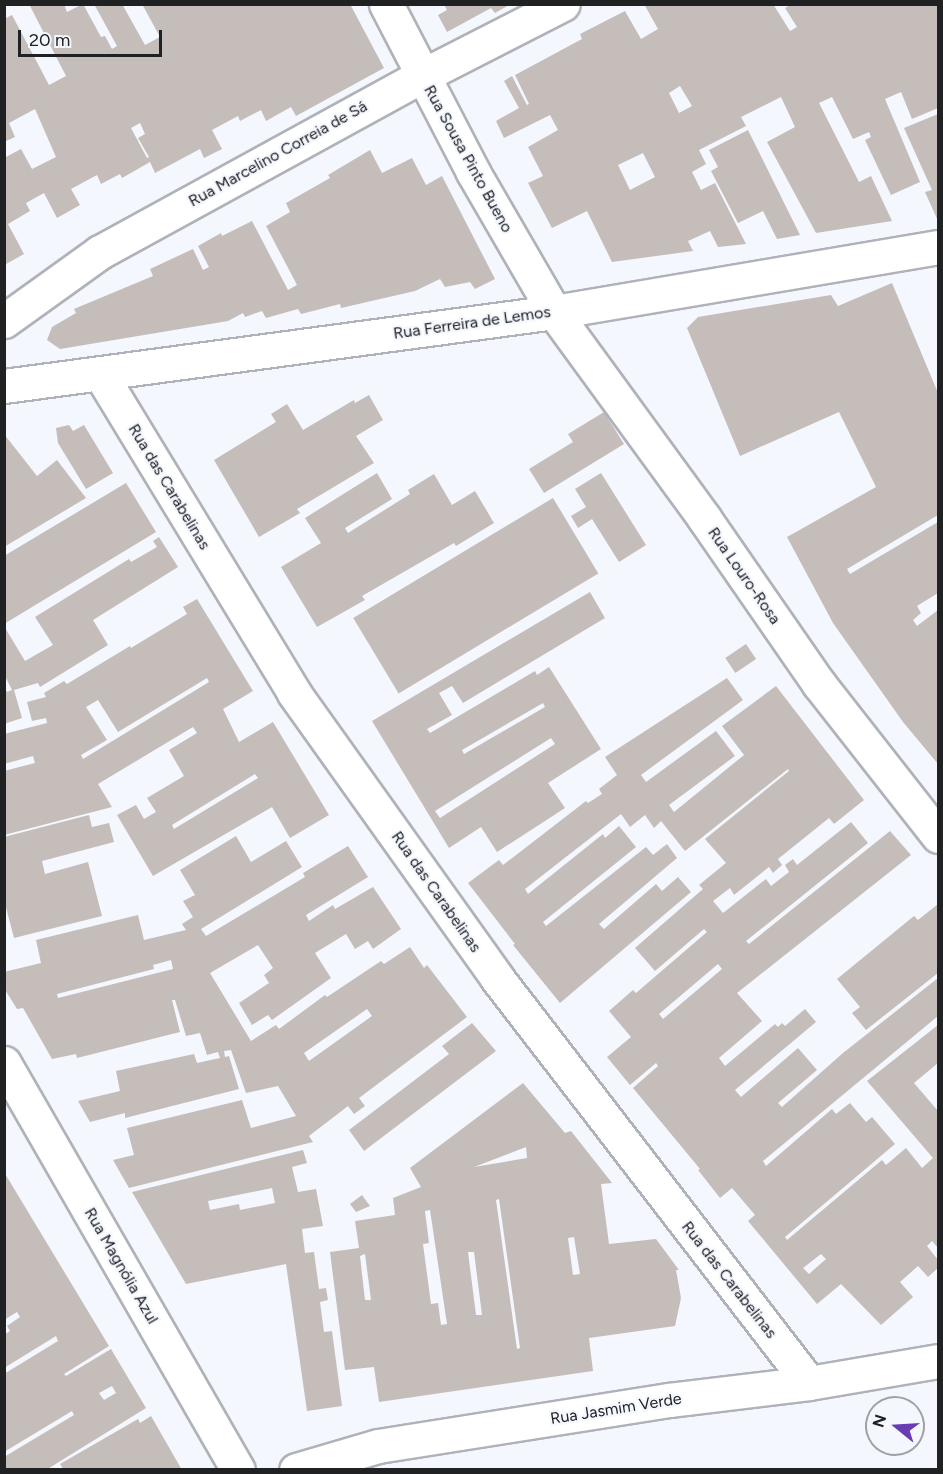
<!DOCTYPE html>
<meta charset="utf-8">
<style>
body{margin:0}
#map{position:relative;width:943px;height:1474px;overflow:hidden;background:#f4f7fe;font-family:Figtree,sans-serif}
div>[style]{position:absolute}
.building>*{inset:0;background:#c4bdba;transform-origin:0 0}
.roads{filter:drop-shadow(2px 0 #b0b2b9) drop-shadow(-2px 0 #b0b2b9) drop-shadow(0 2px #b0b2b9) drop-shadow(0 -2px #b0b2b9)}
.minor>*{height:33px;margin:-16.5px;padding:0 16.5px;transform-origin:16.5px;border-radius:16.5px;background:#fff}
span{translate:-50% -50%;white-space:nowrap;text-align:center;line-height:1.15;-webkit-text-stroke:4.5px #f4f7fe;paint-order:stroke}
.street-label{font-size:16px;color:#202123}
.frame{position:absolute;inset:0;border:6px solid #202123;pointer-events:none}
.north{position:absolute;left:865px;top:1396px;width:60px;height:60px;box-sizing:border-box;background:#f4f7fe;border:2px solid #9fa1a6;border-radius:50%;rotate:288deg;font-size:16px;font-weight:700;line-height:24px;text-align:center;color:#202123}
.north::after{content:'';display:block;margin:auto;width:21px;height:27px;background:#693cb4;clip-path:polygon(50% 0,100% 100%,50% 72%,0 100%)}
.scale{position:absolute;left:18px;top:30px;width:144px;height:27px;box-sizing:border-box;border:3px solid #202123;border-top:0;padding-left:8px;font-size:18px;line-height:21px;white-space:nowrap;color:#202123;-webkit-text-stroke:4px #f4f7fe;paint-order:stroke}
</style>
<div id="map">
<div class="building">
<i style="clip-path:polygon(evenodd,32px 4px,64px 4px,67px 12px,83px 4px,101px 37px,105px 36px,112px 49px,117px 46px,94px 4px,122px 4px,145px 45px,160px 37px,142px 4px,350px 4px,384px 68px,296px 116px,291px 107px,266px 121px,261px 110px,240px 121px,238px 116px,212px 130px,222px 149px,204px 158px,200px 149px,155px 173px,150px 162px,122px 178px,120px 174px,101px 184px,97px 175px,71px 189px,80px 205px,57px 218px,44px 193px,26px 203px,30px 211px,8px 224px,24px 254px,6px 264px,4px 158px,21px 149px,32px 169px,56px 157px,35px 109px,9px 123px,15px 137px,4px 142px,4px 19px,12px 15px,49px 85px,66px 76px,30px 6px,32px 4px,140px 123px,145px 134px,138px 138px,149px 157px,147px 158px,131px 128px,140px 123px)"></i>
<i style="clip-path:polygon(444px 4px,511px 4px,495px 13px,491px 8px,447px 32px,438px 15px,447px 10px)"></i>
<i style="clip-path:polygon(evenodd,644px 4px,773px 4px,790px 31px,797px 27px,785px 8px,792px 4px,938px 4px,938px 108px,912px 119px,901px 92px,885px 99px,920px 182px,891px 195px,865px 140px,871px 137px,869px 132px,853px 139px,832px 97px,819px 103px,859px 182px,871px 176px,892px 221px,816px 233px,767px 142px,795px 127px,781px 97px,741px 117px,746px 126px,699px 150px,706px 164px,692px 172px,701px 190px,715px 183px,746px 244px,718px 247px,710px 231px,688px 241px,693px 251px,612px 262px,587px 211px,552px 228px,528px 183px,543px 176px,528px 147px,558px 130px,550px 115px,504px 138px,496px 121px,519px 108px,504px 81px,512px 76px,527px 105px,529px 104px,515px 75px,582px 39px,580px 34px,625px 11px,641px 39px,658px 29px,644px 4px,680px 86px,692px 106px,679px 113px,669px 93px,680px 86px,644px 4px,643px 153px,655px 177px,630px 190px,618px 165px,643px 153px)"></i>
<i style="clip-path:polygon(938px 114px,938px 221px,925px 192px,932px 190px,904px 128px)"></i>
<i style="clip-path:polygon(748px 130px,800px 235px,777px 239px,763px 211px,738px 223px,711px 171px,718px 167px,709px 150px)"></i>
<i style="clip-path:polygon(370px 150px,382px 173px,412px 158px,426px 185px,442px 176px,495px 279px,475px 289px,470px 282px,445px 287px,440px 279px,415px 291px,341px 308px,340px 304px,301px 314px,298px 309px,266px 318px,262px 311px,245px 317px,243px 313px,228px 321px,60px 349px,47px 340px,52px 327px,76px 313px,74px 309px,153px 276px,150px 269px,193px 249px,203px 270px,209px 267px,198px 246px,221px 233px,222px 236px,252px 221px,288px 290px,297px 285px,266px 226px,290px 212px,286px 203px,330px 178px,328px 175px)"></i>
<i style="clip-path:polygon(892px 283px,938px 393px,938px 515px,847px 569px,850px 574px,938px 522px,938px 593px,917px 606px,921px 613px,913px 620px,917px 626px,938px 610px,938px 764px,903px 722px,833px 623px,787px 537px,876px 487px,839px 412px,740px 456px,687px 328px,698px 317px,831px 295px,838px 306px)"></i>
<i style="clip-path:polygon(369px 395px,383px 420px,356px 436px,374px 463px,297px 509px,300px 513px,259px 537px,214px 460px,276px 422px,271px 414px,287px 404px,303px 430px,354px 400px,355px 403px)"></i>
<i style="clip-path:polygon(604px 412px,624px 444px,544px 493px,529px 469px,573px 442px,568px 434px)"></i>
<i style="clip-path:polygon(69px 425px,73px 431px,84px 425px,113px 473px,86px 489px,58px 443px,56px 428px)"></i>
<i style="clip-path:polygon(4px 434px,37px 476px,57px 460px,86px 498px,4px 547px)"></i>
<i style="clip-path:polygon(377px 473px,392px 499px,345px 528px,348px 533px,410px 494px,408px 490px,434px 474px,452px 505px,475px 491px,494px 523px,456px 546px,454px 543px,362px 596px,365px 600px,317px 627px,281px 567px,321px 543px,305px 518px)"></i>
<i style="clip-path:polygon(601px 473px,646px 545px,619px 562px,592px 519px,578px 528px,571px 516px,586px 507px,575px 489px)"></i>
<i style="clip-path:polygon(126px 483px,156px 532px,4px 624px,4px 556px)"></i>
<i style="left:553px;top:498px;width:88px;height:233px;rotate:59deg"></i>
<i style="clip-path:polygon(159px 537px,178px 567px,93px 620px,108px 645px,40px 687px,38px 683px,14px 690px,22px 718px,4px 724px,4px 686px,7px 692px,12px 690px,4px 674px,4px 626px,25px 661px,53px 645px,35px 617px,129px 559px,131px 562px,157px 547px,153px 541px)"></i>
<i style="clip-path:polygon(evenodd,590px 592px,605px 618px,463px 703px,452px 686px,439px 693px,452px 715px,427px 729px,430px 733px,535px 671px,537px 675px,549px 667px,601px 749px,548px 783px,565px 808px,497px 852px,481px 827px,449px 848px,372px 721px,590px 592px,543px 703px,545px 707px,464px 754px,462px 750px,543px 703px,590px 592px,551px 738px,555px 744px,440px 818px,435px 811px,551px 738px)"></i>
<i style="clip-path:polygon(evenodd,197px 599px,253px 691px,223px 709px,239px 742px,273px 722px,329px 815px,290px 838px,272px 807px,153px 876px,117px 815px,136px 805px,144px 819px,156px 812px,147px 798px,184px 776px,169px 750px,197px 733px,193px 727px,98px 784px,112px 807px,4px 835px,4px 771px,35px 763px,33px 756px,4px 764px,4px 734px,47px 723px,46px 718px,32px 721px,27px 702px,46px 697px,44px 693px,64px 681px,67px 684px,130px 646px,131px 648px,187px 614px,183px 607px,197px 599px,207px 678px,209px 682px,83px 759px,81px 755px,107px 740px,86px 707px,98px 700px,118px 732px,207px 678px,197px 599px,255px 774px,258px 778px,174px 829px,172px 825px,255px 774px)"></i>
<i style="left:746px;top:644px;width:18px;height:25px;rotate:56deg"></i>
<i style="clip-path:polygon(evenodd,727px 678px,743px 700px,641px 775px,646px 782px,716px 731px,735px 756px,669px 805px,674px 812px,744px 755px,722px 726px,776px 686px,864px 800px,834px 824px,829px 818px,778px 859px,782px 865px,773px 873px,769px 867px,734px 895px,730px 888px,713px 901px,723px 913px,766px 879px,771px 886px,789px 872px,785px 865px,793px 859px,797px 865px,851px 822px,868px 843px,746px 941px,749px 944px,890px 831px,911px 855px,737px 993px,762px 1021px,719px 1058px,725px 1066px,775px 1024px,778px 1027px,782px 1023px,785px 1026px,805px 1009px,816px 1022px,735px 1090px,741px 1097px,798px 1048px,817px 1070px,778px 1103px,782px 1107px,843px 1053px,938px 978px,938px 1016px,763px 1161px,766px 1166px,832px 1109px,836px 1114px,850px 1103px,866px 1122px,872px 1117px,895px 1144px,785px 1237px,787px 1240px,882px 1160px,886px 1165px,906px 1148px,922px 1168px,933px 1158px,867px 1081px,938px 1025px,938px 1063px,914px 1083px,938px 1111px,938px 1248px,932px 1241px,927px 1246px,938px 1260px,938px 1268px,928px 1277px,918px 1266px,900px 1282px,913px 1297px,881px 1325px,841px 1284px,817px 1304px,748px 1221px,755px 1215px,732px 1188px,720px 1198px,698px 1170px,700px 1169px,633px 1088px,658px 1066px,656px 1063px,630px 1085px,607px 1057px,631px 1037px,609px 1011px,633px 990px,636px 993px,707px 932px,704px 929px,655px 971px,635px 948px,703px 889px,699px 885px,726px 863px,705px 839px,789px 771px,788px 769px,685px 851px,661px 821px,654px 828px,645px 815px,630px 827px,621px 814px,525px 889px,528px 894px,603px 834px,605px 838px,619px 826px,636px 847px,543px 922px,546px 926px,646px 847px,653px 855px,667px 844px,677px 858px,599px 924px,604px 929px,656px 884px,662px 891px,678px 877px,691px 892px,560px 1003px,513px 945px,515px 944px,468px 883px,499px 860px,503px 865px,586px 801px,588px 803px,602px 794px,599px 789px,617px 775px,605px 757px,727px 678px,718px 964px,722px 969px,663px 1019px,659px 1014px,718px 964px,727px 678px,821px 1254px,826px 1259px,809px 1274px,803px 1268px,821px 1254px)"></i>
<i style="clip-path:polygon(89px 815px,92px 827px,109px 823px,114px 842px,42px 861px,45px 874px,88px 862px,102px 916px,14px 938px,4px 900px,4px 837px)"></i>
<i style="clip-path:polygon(evenodd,236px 836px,251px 862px,286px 841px,302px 867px,201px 929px,206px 936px,305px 877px,303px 873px,348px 846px,368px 877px,306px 915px,309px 921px,333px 905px,335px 909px,373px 887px,401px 929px,373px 949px,368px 941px,355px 949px,346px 934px,315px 953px,331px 978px,272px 1020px,268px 1015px,252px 1025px,239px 1003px,269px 983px,264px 975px,273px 968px,258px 945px,210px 973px,251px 1041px,276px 1025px,279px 1029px,325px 995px,327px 997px,381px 961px,384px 964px,410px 947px,424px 968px,427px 965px,467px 1017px,359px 1098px,365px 1106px,354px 1114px,348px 1106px,309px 1136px,313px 1142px,129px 1188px,113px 1160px,134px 1155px,127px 1128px,242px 1100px,251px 1128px,296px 1116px,278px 1086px,246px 1093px,231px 1050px,224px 1051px,225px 1057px,229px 1056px,239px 1089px,125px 1118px,125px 1113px,90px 1122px,78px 1101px,120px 1091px,116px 1071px,194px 1054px,197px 1063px,220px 1058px,218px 1052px,207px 1055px,200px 1033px,186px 1036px,175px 1000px,172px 1000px,180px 1032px,77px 1058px,76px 1054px,52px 1059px,23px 1008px,17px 1009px,4px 988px,4px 972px,41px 963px,36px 940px,138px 915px,144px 940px,186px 930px,182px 924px,193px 917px,183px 901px,195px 895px,180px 870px,236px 836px,171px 960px,173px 969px,58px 998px,57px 994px,154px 969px,153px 965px,171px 960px,236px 836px,367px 1009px,372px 1016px,309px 1061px,304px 1053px,367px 1009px)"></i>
<i style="clip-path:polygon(938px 904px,938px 973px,866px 1030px,852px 1013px,860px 1007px,837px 979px,914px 916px,918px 920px)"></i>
<i style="clip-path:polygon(472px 1023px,496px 1051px,364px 1151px,349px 1130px,449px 1054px,442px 1046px)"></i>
<i style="clip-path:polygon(evenodd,523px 1083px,565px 1133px,571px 1131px,612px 1183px,601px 1184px,609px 1244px,656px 1239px,679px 1270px,676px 1270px,681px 1298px,675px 1326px,589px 1338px,593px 1371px,379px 1402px,374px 1367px,345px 1370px,330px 1252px,359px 1248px,355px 1221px,395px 1215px,393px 1198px,421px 1187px,410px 1168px,523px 1083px,526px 1147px,527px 1158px,474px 1167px,526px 1147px,523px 1083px,499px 1199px,520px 1348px,517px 1349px,496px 1200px,499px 1199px,523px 1083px,430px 1210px,447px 1324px,441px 1325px,438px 1303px,431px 1304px,423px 1244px,429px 1243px,425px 1211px,430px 1210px,523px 1083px,574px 1237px,580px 1274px,573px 1275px,568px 1238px,574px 1237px,523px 1083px,468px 1252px,474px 1252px,482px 1315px,476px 1315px,468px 1252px,523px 1083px,365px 1254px,371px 1300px,365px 1300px,360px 1256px,365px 1254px)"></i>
<i style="clip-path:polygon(evenodd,303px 1150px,307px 1163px,292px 1167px,298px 1192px,316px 1189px,323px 1226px,302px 1229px,305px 1253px,314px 1252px,319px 1289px,326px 1288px,328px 1300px,320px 1302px,324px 1332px,332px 1331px,342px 1406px,307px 1411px,286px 1264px,186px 1284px,132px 1192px,303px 1150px,272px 1188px,275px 1203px,240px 1210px,239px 1204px,210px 1210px,208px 1201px,272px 1188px)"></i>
<i style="clip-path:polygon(evenodd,4px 1172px,109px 1346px,64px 1374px,66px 1376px,111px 1349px,146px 1408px,46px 1470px,4px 1470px,4px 1457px,74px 1415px,72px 1411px,4px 1452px,4px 1374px,58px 1341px,56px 1336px,4px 1368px,4px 1335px,10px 1331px,7px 1326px,20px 1317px,17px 1312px,4px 1320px,4px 1172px,112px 1386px,116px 1393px,104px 1400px,99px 1393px,112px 1386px)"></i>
<i style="clip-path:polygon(362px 1195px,370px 1206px,356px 1212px,350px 1204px)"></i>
<i style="clip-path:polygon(151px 1416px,182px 1470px,64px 1470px,60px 1464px,138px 1419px,140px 1423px)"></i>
</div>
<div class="roads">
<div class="minor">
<i style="left:386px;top:4px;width:189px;rotate:62.6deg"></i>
<i style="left:473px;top:172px;width:162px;rotate:59.9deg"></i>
<i style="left:554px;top:312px;width:255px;rotate:53.9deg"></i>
<i style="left:704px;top:518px;width:202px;rotate:55.3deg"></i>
<i style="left:819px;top:684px;width:193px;rotate:51.9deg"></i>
<i style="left:4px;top:321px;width:118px;rotate:-35.7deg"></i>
<i style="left:100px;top:252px;width:367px;rotate:-28.7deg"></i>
<i style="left:422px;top:76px;width:158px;rotate:-27.1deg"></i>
<i style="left:101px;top:375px;width:372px;rotate:58.7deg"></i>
<i style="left:294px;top:693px;width:350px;rotate:54.5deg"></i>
<i style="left:497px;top:978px;width:511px;rotate:52.39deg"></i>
<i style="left:4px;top:386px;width:555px;rotate:-7.66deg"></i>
<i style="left:554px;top:312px;width:389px;rotate:-9.6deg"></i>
<i style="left:4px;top:1063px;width:469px;rotate:60.1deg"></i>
<i style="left:296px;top:1470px;width:85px;rotate:-16.3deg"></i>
<i style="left:378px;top:1446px;width:295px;rotate:-9deg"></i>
<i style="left:669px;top:1400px;width:141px;rotate:-6.9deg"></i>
<i style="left:809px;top:1383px;width:131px;rotate:-9.7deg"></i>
</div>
</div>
<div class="street-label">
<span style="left:278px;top:154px;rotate:-29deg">Rua Marcelino Correia de Sá</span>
<span style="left:468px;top:159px;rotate:61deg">Rua Sousa Pinto Bueno</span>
<span style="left:472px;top:323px;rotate:-8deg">Rua Ferreira de Lemos</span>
<span style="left:169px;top:487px;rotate:59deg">Rua das Carabelinas</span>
<span style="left:744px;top:576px;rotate:55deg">Rua Louro-Rosa</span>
<span style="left:436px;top:892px;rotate:55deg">Rua das Carabelinas</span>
<span style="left:121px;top:1266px;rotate:60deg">Rua Magnólia Azul</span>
<span style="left:729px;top:1280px;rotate:52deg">Rua das Carabelinas</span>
<span style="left:616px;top:1409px;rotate:-9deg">Rua Jasmim Verde</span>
</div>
<div class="frame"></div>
<div class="north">N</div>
<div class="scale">20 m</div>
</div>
